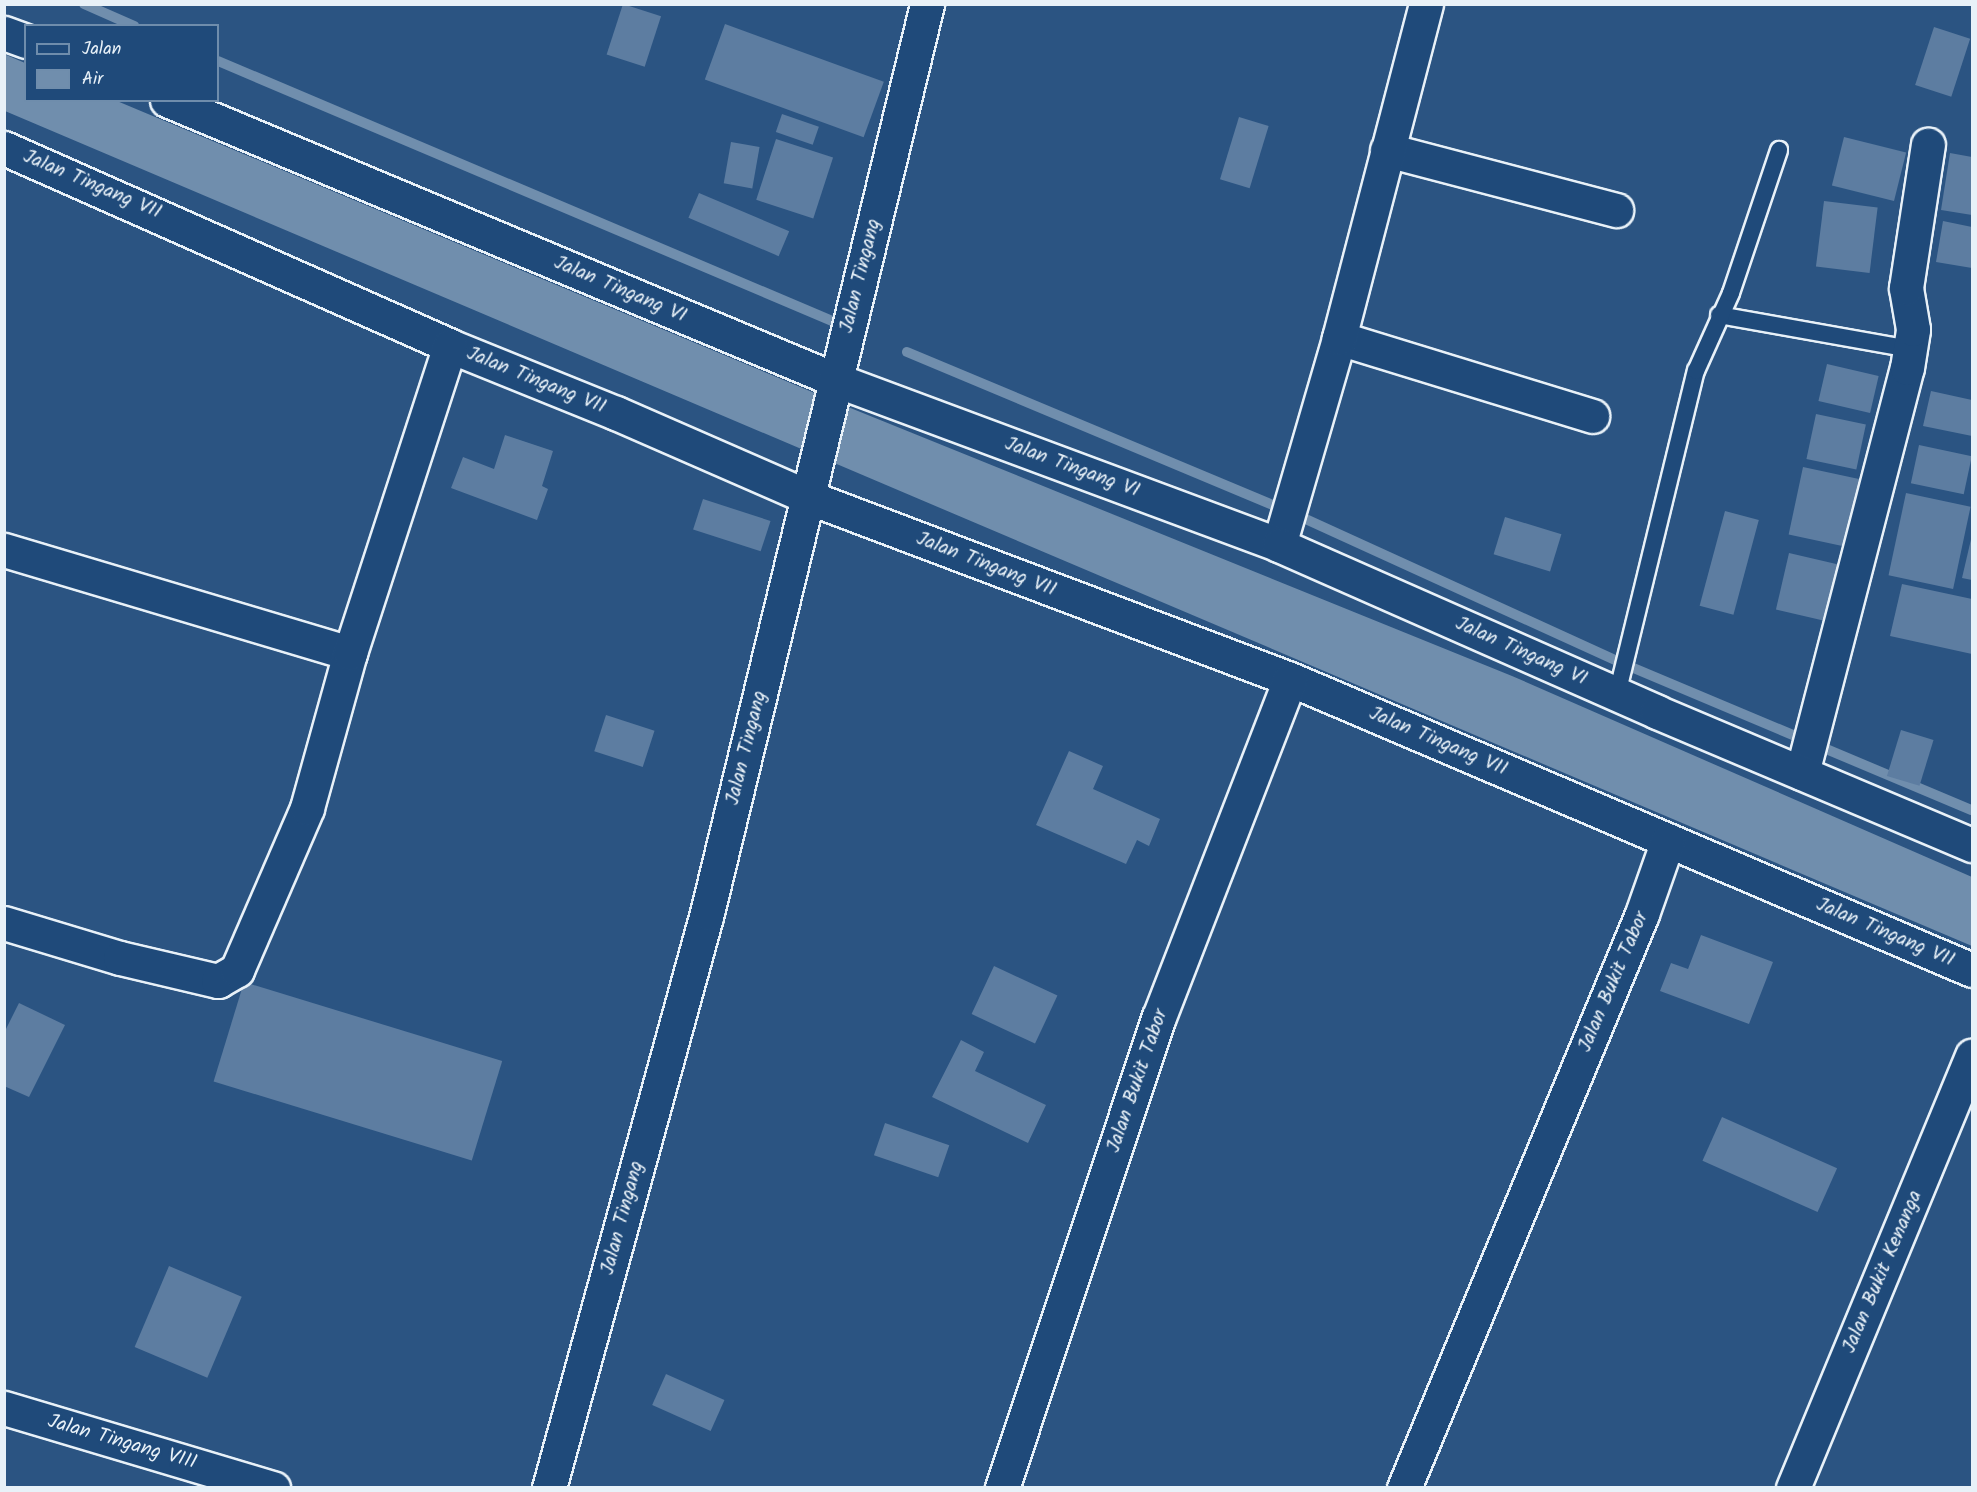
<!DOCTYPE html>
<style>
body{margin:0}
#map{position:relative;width:1977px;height:1492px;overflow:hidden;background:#2b5482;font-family:Kalam,sans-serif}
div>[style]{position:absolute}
.water>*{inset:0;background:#708ead}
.stream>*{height:10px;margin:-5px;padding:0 5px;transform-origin:5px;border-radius:5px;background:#708ead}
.building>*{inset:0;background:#5d7da1;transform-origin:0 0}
.roads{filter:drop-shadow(2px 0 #e8f1f8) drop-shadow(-2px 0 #e8f1f8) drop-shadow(0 2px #e8f1f8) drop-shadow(0 -2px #e8f1f8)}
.service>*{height:16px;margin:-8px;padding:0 8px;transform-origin:8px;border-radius:8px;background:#1f4a7a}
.minor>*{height:33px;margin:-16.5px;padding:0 16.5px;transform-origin:16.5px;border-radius:16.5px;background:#1f4a7a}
.secondary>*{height:33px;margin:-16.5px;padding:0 16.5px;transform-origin:16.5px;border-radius:16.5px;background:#1f4a7a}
span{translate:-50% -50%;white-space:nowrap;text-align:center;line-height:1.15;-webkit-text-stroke:4.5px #1f4a7a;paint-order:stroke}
.street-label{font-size:20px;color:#e8f1f8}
.frame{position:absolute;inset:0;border:6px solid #e8f1f8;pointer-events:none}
.legend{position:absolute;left:24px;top:24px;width:195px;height:78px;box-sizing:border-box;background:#1f4a7a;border:2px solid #6f8dac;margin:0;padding:8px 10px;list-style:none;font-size:18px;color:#e8f1f8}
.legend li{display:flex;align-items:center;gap:12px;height:30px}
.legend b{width:30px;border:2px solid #6f8dac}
</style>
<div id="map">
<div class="water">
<i style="clip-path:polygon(4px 54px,25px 63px,26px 100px,117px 101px,848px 407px,1512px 676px,1972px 877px,1972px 946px,5px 111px)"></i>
</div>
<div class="stream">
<i style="left:84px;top:4px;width:55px;rotate:23.7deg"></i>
<i style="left:218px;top:61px;width:680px;rotate:22.94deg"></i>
<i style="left:907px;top:352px;width:413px;rotate:22.7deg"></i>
<i style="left:1288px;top:511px;width:369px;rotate:24.5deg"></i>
<i style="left:1624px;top:664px;width:377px;rotate:22.8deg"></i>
</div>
<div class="building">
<i style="left:623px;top:4px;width:40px;height:53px;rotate:18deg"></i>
<i style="left:725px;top:24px;width:169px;height:59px;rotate:20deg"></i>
<i style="left:1934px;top:27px;width:38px;height:61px;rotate:18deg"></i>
<i style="left:782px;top:114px;width:39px;height:19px;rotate:19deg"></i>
<i style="left:1239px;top:117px;width:31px;height:65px;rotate:17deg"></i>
<i style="left:1844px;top:137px;width:64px;height:50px;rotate:14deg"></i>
<i style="left:776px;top:139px;width:60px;height:64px;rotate:18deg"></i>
<i style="left:731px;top:142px;width:29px;height:42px;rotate:10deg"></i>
<i style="clip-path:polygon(1950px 153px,1972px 157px,1972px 215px,1941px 210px)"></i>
<i style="left:699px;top:193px;width:98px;height:27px;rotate:23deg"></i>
<i style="left:1824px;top:201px;width:54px;height:66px;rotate:7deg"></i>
<i style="clip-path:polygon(1943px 221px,1972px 227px,1972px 268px,1936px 262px)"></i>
<i style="left:1827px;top:364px;width:53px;height:38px;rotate:13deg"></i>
<i style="clip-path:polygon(1931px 391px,1972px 400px,1972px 436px,1923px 426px)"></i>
<i style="left:1816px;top:414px;width:51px;height:46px;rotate:12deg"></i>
<i style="clip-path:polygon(505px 435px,553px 451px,542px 486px,548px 489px,537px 520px,451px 488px,463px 457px,494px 469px)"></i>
<i style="left:1919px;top:445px;width:54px;height:39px;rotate:12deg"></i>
<i style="left:1803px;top:467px;width:62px;height:69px;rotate:12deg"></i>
<i style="left:1906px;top:493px;width:66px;height:84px;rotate:12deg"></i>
<i style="left:703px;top:499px;width:71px;height:32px;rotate:18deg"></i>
<i style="left:1725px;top:511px;width:35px;height:98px;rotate:15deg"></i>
<i style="left:1505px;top:517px;width:59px;height:39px;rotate:17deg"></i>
<i style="clip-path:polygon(1972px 535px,1972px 580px,1962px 578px)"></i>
<i style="left:1789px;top:553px;width:54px;height:58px;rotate:13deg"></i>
<i style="clip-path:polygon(1902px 584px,1972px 599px,1972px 654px,1890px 636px)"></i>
<i style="left:606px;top:715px;width:51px;height:38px;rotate:18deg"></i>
<i style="left:1901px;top:730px;width:34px;height:48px;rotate:17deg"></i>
<i style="clip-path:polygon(1069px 751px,1103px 766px,1093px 789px,1160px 819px,1149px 846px,1137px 840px,1126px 864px,1036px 825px)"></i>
<i style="clip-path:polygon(1701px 935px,1773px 962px,1749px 1024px,1660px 991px,1671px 963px,1688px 969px)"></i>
<i style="left:994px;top:966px;width:70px;height:53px;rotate:25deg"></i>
<i style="left:244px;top:982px;width:270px;height:104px;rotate:17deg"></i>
<i style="clip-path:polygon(19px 1003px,65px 1025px,29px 1097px,4px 1086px,4px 1033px)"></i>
<i style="clip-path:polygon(961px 1040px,984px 1052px,975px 1071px,1046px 1105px,1028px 1143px,932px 1097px)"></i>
<i style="left:1722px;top:1117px;width:126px;height:48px;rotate:24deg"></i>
<i style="left:885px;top:1123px;width:68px;height:34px;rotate:19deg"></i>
<i style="left:169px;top:1266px;width:79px;height:88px;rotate:23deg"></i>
<i style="left:666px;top:1374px;width:64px;height:34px;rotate:24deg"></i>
</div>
<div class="roads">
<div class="service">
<i style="left:1719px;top:315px;width:194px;rotate:10.1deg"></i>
<i style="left:1617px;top:694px;width:333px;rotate:-76.3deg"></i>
<i style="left:1696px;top:371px;width:85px;rotate:-65.8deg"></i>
<i style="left:1731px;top:293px;width:151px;rotate:-71.4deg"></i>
</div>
<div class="minor">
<i style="left:4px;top:148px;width:488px;rotate:23.9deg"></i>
<i style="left:450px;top:346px;width:179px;rotate:22deg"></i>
<i style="left:616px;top:413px;width:210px;rotate:23.6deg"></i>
<i style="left:808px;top:497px;width:515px;rotate:20.69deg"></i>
<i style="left:1290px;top:679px;width:741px;rotate:23.11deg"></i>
<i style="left:1387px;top:150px;width:237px;rotate:14.7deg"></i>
<i style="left:1339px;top:338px;width:265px;rotate:17.1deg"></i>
<i style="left:1279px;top:545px;width:216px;rotate:-73.8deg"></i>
<i style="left:1339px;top:338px;width:345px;rotate:-75.4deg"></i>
<i style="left:4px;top:550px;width:361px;rotate:16.6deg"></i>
<i style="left:1802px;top:773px;width:418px;rotate:-75.5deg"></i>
<i style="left:1907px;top:368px;width:39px;rotate:-81deg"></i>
<i style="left:1913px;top:329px;width:42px;rotate:-99.7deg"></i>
<i style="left:1906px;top:288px;width:145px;rotate:-81.3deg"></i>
<i style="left:4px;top:923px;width:121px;rotate:16.8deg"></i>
<i style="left:120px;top:958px;width:101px;rotate:13.2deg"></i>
<i style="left:218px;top:981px;width:22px;rotate:-30deg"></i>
<i style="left:237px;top:970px;width:176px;rotate:-66.6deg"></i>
<i style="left:307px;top:808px;width:161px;rotate:-74.5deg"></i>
<i style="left:350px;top:653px;width:323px;rotate:-72deg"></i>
<i style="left:4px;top:1408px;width:281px;rotate:16.6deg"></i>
<i style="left:1002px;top:1488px;width:496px;rotate:-71.6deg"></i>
<i style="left:1159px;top:1017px;width:362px;rotate:-68.8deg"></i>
<i style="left:1404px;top:1488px;width:621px;rotate:-67.48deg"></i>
<i style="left:1642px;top:914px;width:78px;rotate:-70.6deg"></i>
<i style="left:1793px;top:1488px;width:468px;rotate:-67.5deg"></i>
</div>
<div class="secondary">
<i style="left:4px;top:33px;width:23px;rotate:20deg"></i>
<i style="left:167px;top:100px;width:725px;rotate:22.71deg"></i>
<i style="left:836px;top:380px;width:473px;rotate:20.4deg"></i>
<i style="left:1279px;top:545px;width:413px;rotate:23.8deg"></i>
<i style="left:1657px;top:712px;width:342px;rotate:22.9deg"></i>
<i style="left:549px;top:1488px;width:596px;rotate:-74.64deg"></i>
<i style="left:707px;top:913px;width:935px;rotate:-76.39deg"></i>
</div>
</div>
<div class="street-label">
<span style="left:92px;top:185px;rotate:23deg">Jalan Tingang VII</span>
<span style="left:861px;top:276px;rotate:-76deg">Jalan Tingang</span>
<span style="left:620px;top:290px;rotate:23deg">Jalan Tingang VI</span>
<span style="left:536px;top:381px;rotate:22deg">Jalan Tingang VII</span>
<span style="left:1072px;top:468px;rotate:20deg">Jalan Tingang VI</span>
<span style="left:986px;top:565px;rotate:21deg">Jalan Tingang VII</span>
<span style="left:1521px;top:652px;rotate:24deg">Jalan Tingang VI</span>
<span style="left:1438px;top:742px;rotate:23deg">Jalan Tingang VII</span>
<span style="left:747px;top:748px;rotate:-76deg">Jalan Tingang</span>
<span style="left:1885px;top:933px;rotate:23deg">Jalan Tingang VII</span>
<span style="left:1614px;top:982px;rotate:-67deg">Jalan Bukit Tabor</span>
<span style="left:1138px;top:1081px;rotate:-71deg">Jalan Bukit Tabor</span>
<span style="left:623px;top:1218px;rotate:-75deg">Jalan Tingang</span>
<span style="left:1883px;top:1272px;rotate:-67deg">Jalan Bukit Kenanga</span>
<span style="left:122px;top:1443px;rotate:16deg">Jalan Tingang VIII</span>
</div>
<div class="frame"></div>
<ul class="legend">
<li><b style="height:8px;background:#1f4a7a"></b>Jalan</li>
<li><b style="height:16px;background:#708ead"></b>Air</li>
</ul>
</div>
